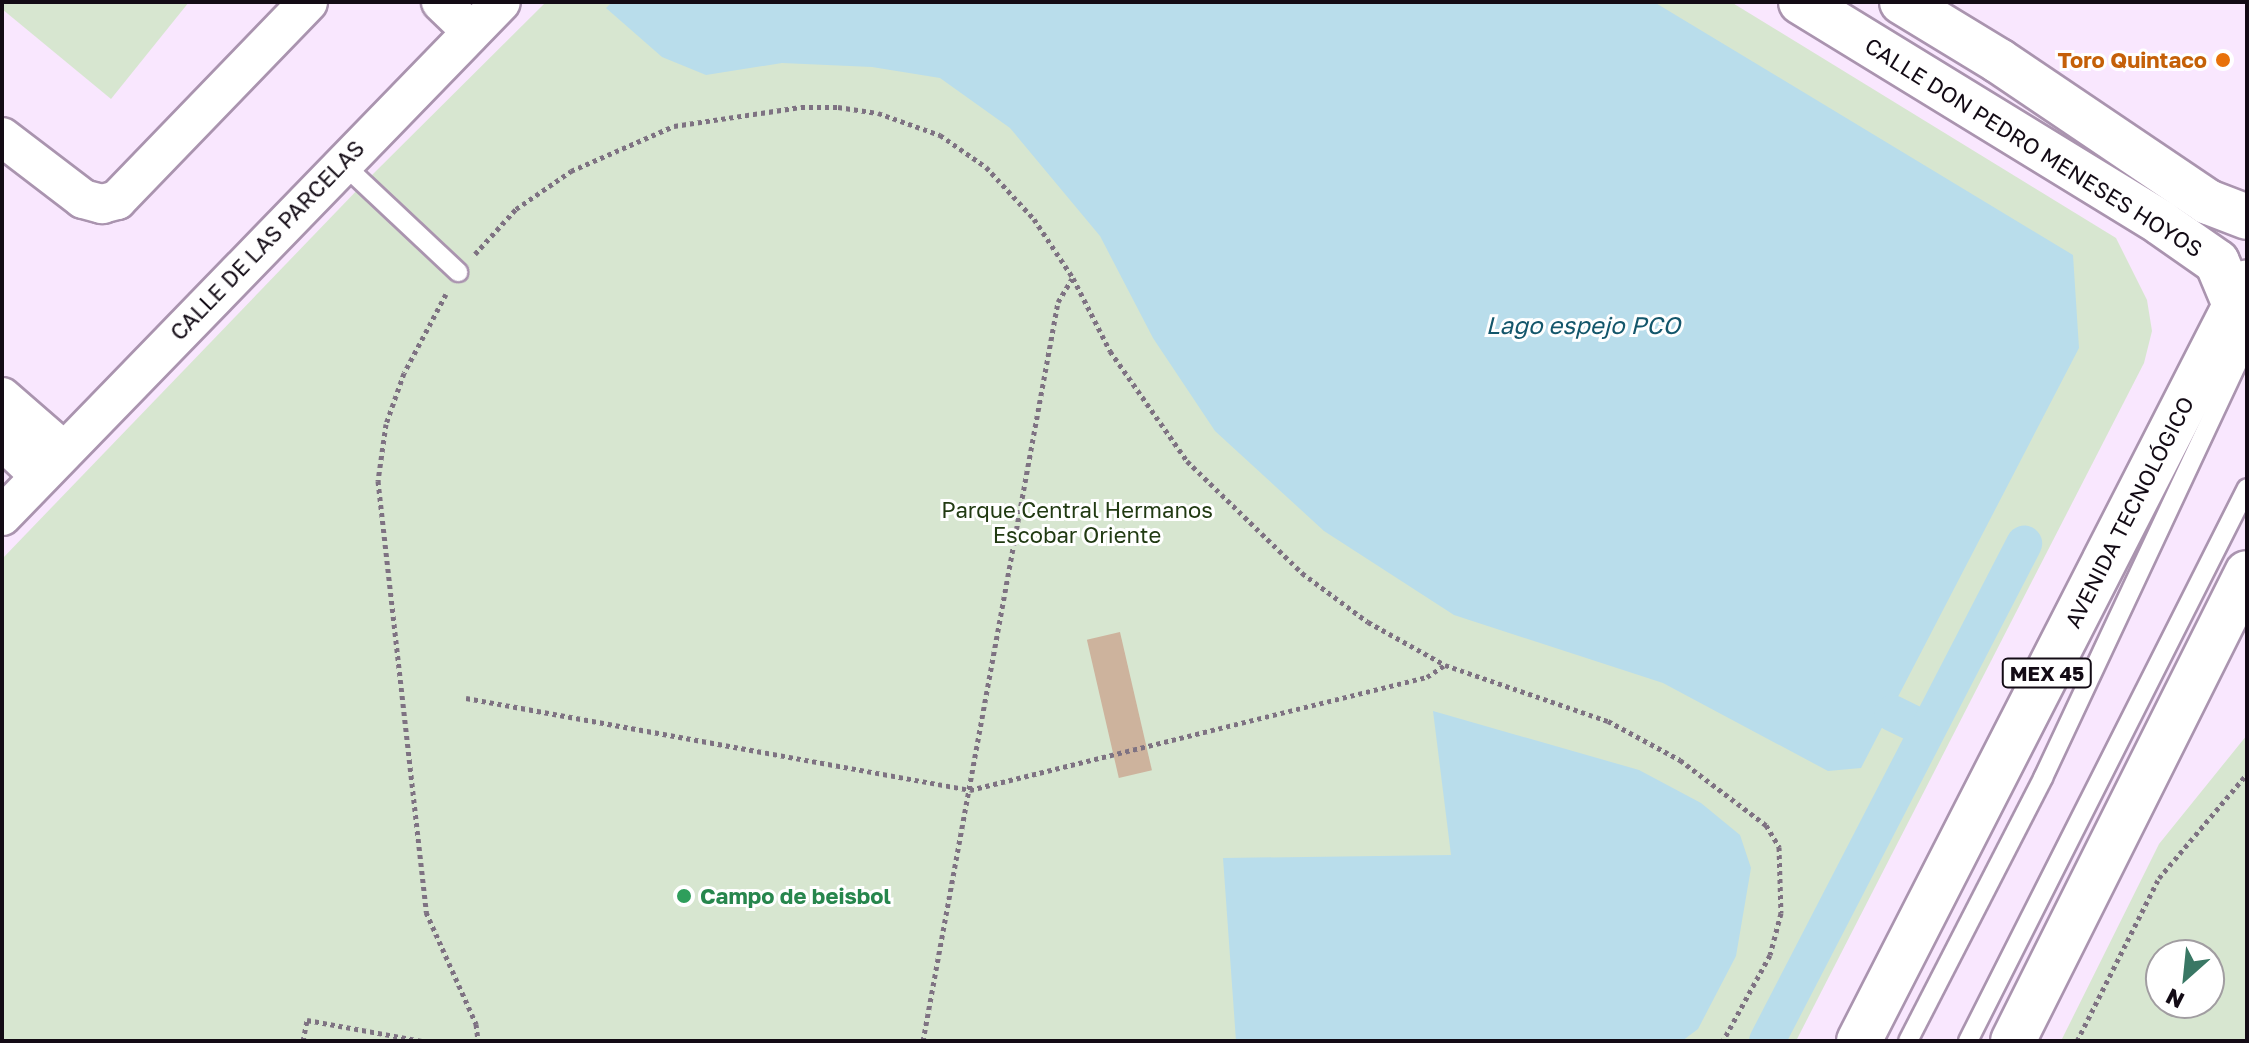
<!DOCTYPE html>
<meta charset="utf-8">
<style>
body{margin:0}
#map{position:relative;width:2249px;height:1043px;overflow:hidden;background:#f9e7fe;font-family:"Golos Text",sans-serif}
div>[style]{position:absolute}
.green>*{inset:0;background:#d7e6d0}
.water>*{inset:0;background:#b9ddeb}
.canal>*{height:36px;margin:-18px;padding:0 18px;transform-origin:18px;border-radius:18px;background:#b9ddeb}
.building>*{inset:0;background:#cdb39d;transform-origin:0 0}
.path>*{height:5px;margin-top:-2.5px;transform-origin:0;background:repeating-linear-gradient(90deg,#7e7282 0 4px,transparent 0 8px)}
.roads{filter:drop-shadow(2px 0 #aa94af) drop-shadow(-2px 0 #aa94af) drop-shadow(0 2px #aa94af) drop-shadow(0 -2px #aa94af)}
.service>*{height:18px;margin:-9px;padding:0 9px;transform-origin:9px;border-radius:9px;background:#fff}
.minor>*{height:38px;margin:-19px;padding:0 19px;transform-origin:19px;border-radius:19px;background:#fff}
.tertiary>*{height:44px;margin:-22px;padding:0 22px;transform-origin:22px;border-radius:22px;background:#fff}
.primary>*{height:44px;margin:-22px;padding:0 22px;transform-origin:22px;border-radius:22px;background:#fff}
.dots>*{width:22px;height:22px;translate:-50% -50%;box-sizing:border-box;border:4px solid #fff;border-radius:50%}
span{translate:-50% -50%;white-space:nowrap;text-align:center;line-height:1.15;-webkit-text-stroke:6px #fff;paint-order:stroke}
.shield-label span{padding:2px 6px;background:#fff;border:2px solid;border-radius:6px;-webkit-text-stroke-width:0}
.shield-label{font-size:20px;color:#130b15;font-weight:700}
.food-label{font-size:22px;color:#c56008;font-weight:700}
.right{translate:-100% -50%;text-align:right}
.street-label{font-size:22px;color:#130b15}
.park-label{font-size:22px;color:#213a12}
.leisure-label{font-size:22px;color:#27864d;font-weight:700}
.left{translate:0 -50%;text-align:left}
.water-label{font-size:24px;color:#13566b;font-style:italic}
.frame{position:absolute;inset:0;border:4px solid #130b15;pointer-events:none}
.north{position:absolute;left:2145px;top:939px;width:80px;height:80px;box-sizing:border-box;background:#fff;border:2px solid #a19da1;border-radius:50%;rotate:207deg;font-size:22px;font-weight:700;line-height:32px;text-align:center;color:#130b15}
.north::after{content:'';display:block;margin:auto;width:28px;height:36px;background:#397764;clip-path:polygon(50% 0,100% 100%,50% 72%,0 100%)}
</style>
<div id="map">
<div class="green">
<i style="clip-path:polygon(2px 2px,189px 2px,111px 99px,2px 9px)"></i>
<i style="clip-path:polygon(546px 2px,1731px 2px,2116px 238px,2147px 300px,2152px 331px,2144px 363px,1796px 1041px,2px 1041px,2px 559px,363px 184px)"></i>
<i style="clip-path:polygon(evenodd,2247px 735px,2247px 1041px,2061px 1041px,2159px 844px,2247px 735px,2161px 955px,2209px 955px,2209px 1003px,2161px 1003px,2161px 955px)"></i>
</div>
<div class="water">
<i style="clip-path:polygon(612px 2px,1654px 2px,2073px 255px,2079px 348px,1861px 768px,1828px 771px,1663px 683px,1454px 615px,1324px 531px,1215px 431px,1153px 338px,1100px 236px,1010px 128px,940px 78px,872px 67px,782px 63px,706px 75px,662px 57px,606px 8px)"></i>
<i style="clip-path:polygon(1433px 711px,1639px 770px,1701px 803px,1740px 835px,1751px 868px,1736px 956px,1698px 1029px,1682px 1041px,1236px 1041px,1223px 858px,1451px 855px)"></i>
</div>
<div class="canal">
<i style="left:1892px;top:713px;width:39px;rotate:26deg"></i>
<i style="left:1767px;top:1041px;width:560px;rotate:-62.66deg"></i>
</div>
<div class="building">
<i style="left:1120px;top:632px;width:142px;height:34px;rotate:77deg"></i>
</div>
<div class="path">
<i style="left:475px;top:254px;width:61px;rotate:-47.7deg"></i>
<i style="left:516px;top:209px;width:67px;rotate:-34.6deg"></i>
<i style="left:571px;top:171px;width:112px;rotate:-23.6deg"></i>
<i style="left:674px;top:126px;width:128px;rotate:-8.5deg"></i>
<i style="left:801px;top:107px;width:37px"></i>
<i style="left:838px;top:107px;width:40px;rotate:8.5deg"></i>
<i style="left:878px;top:113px;width:66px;rotate:19.5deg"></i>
<i style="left:940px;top:135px;width:56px;rotate:34.8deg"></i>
<i style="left:986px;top:167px;width:71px;rotate:47.3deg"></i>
<i style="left:1034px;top:219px;width:71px;rotate:56.5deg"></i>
<i style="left:1073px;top:278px;width:82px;rotate:63.1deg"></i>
<i style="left:1110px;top:351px;width:134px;rotate:55deg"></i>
<i style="left:1187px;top:461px;width:161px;rotate:44.2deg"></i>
<i style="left:1302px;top:573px;width:82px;rotate:36.6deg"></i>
<i style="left:1368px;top:622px;width:88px;rotate:29.2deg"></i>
<i style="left:1445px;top:665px;width:172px;rotate:19deg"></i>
<i style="left:1608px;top:721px;width:82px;rotate:28.4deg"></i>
<i style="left:1680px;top:760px;width:108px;rotate:37.1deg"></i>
<i style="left:1766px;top:825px;width:26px;rotate:59deg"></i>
<i style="left:1779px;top:847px;width:66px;rotate:88.3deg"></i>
<i style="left:1781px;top:913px;width:43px;rotate:104.7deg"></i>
<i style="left:1770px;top:955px;width:98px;rotate:118.7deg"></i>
<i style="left:446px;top:294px;width:89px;rotate:118deg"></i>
<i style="left:404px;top:373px;width:54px;rotate:109.4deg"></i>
<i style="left:386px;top:424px;width:58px;rotate:98deg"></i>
<i style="left:378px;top:481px;width:434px;rotate:83.6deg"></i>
<i style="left:426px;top:912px;width:123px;rotate:65.9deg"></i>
<i style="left:476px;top:1024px;width:17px;rotate:83deg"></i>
<i style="left:466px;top:698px;width:512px;rotate:10.34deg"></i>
<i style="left:970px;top:790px;width:471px;rotate:-13.9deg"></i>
<i style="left:1427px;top:677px;width:22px;rotate:-34deg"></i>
<i style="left:303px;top:1041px;width:21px;rotate:-79deg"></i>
<i style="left:307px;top:1020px;width:118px;rotate:10.3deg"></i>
<i style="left:923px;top:1041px;width:751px;rotate:-79.65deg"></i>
<i style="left:1058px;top:302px;width:27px;rotate:-59deg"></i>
<i style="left:2077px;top:1041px;width:182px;rotate:-63.3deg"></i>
<i style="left:2159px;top:878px;width:136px;rotate:-49.8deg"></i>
</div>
<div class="roads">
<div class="service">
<i style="left:341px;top:162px;width:161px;rotate:43.2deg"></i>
<i style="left:1908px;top:1041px;width:296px;rotate:-62.8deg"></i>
<i style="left:2043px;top:778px;width:481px;rotate:-64.9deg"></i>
<i style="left:1968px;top:1041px;width:619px;rotate:-63.23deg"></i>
</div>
<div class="minor">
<i style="left:441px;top:2px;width:42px;rotate:44deg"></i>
<i style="left:2px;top:137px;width:102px;rotate:37.4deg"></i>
<i style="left:83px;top:199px;width:20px;rotate:15deg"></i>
<i style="left:102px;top:204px;width:16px;rotate:-15deg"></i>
<i style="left:117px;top:200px;width:275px;rotate:-46deg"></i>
<i style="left:2px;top:397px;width:82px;rotate:41.1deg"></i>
<i style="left:2px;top:440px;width:52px;rotate:43.5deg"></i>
<i style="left:2px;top:516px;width:716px;rotate:-45.85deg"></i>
</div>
<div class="tertiary">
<i style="left:1801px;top:2px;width:422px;rotate:31.5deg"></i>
<i style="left:2161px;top:223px;width:68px;rotate:34.9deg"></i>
<i style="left:2217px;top:262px;width:47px;rotate:67.3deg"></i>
<i style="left:2235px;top:305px;width:13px;rotate:23deg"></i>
<i style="left:1902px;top:2px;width:114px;rotate:31.3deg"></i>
<i style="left:1999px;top:61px;width:252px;rotate:34deg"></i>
<i style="left:2208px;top:202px;width:42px;rotate:21deg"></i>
</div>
<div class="primary">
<i style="left:1859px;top:1041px;width:852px;rotate:-62.92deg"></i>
<i style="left:2013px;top:1041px;width:523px;rotate:-63.43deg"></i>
</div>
</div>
<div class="dots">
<i style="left:2223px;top:60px;background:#e8710a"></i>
<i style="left:684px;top:896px;background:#2e9e5b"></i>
</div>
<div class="shield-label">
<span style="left:2047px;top:673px">MEX 45</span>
</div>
<div class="food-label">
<span class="right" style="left:2207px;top:60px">Toro Quintaco</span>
</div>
<div class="street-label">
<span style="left:2034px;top:147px;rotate:32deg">CALLE DON PEDRO MENESES HOYOS</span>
<span style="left:267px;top:240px;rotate:-46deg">CALLE DE LAS PARCELAS</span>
<span style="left:2129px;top:512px;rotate:-63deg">AVENIDA TECNOLÓGICO</span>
</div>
<div class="park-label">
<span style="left:1077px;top:522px">Parque Central Hermanos<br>Escobar Oriente</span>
</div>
<div class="leisure-label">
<span class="left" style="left:700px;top:896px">Campo de beisbol</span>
</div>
<div class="water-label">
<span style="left:1583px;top:325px">Lago espejo PCO</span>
</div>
<div class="frame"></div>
<div class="north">N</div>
</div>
